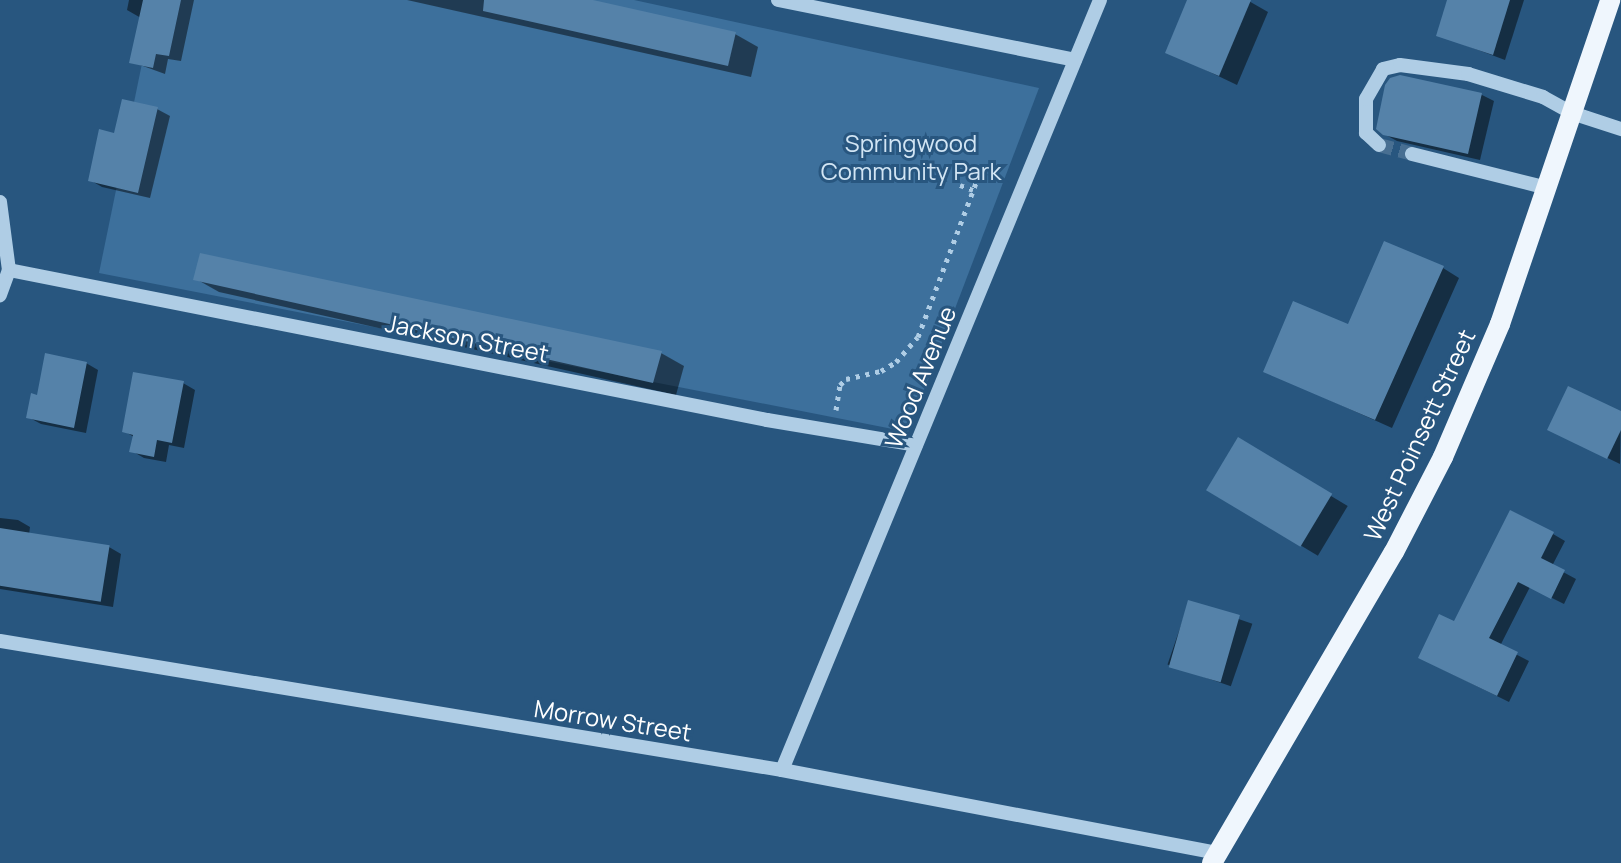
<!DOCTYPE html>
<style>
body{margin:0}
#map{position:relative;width:1621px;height:863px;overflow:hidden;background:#28567f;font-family:Manrope,sans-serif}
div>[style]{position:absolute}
.green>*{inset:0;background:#3d709c}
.shadow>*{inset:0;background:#0007;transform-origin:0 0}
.building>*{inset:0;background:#5582a9;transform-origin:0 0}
.minor-tunnel>*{height:14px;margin-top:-7px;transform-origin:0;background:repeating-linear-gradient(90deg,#486f92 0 14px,transparent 0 21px)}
.path>*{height:5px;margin-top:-2.5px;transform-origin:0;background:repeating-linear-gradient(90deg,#afcde5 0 4px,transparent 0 10px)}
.minor>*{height:14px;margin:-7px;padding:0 7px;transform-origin:7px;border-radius:7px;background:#afcde5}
.major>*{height:20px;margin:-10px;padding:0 10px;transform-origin:10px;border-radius:10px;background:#eff6fd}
span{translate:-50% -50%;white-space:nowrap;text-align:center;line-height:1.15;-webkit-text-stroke:6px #28567f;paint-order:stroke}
.park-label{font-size:24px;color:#d2e5f4}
.street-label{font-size:24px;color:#fff}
</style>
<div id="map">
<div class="green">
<i style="clip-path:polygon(155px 0,634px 0,1039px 88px,908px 432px,99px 273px)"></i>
</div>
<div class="shadow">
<i style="clip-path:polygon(129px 0,194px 0,181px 61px,168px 59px,165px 74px,132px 62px,141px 18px,127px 10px)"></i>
<i style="clip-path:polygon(407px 0,584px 0,735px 34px,758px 47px,751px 77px)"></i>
<i style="clip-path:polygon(1190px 0,1247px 0,1268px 12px,1237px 85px,1168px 52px)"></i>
<i style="clip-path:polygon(1449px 0,1524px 0,1505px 60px,1438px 35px)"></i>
<i style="clip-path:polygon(1482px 95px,1494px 101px,1480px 160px,1397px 141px,1384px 134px)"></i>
<i style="clip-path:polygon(157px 109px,170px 116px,150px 198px,102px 187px,90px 180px,116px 135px)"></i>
<i style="clip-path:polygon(1443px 268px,1459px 278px,1392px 428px,1265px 371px,1349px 327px)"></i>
<i style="clip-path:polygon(196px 279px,661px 353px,684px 366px,676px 395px,219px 292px)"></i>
<i style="clip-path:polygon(86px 363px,98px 370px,86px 433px,41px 424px,28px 417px,38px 397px)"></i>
<i style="clip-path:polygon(183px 383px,195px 390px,184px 448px,169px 445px,166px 462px,144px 458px,132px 451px,134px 437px,124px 431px)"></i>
<i style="clip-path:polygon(1621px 413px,1620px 464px,1562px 436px)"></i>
<i style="left:1238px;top:440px;width:128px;height:58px;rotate:31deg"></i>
<i style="clip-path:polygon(0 518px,18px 520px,30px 527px,29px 535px,109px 547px,121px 554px,113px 607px,0 589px)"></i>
<i style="clip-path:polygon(1553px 534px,1565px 541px,1552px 566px,1576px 579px,1564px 604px,1530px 587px,1500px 646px,1529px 661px,1509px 702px,1432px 664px,1455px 624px)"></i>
<i style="left:1189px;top:602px;width:67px;height:66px;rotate:19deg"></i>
</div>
<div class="building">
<i style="clip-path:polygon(143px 0,181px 0,169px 56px,156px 54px,153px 68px,129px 63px)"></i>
<i style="clip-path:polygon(484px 0,593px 0,736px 32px,728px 66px,483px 11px)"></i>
<i style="clip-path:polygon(1187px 0,1251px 0,1219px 76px,1165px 53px)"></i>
<i style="clip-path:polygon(1447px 0,1510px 0,1493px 55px,1436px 36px)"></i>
<i style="clip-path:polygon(1400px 75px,1482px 93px,1468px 154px,1383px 135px,1376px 129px,1385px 85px,1390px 78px)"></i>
<i style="clip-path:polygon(122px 99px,158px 107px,138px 193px,88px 181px,99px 129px,114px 133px)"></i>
<i style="clip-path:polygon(1384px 241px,1444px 266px,1375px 420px,1263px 372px,1293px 301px,1348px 324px)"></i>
<i style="clip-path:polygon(200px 253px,662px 351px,653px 383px,193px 280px)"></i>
<i style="clip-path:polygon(45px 353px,87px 362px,74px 428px,26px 418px,31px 393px,37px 395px)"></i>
<i style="clip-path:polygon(133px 372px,184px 381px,172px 443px,157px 440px,154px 457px,129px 452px,133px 435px,122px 432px)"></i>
<i style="clip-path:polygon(1568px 386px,1621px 411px,1621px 430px,1607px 459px,1547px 430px)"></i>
<i style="left:1238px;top:437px;width:110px;height:62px;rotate:31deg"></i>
<i style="clip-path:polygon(1510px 510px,1554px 532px,1541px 558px,1565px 570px,1551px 599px,1518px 582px,1489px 638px,1518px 652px,1497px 696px,1418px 658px,1439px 614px,1454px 621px)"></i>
<i style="left:0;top:528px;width:111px;height:57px;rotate:9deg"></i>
<i style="left:1188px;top:600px;width:54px;height:70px;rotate:16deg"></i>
</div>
<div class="minor-tunnel">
<i style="left:1379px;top:145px;width:34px;rotate:15deg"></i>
</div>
<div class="path">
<i style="left:960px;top:185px;width:14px;rotate:21deg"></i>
<i style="left:836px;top:410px;width:25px;rotate:-81deg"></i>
<i style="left:840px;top:385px;width:8px;rotate:-45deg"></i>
<i style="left:846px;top:379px;width:36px;rotate:-13deg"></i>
<i style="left:881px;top:371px;width:17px;rotate:-31deg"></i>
<i style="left:896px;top:362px;width:33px;rotate:-49deg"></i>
<i style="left:918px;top:337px;width:173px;rotate:-69.4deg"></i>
</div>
<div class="minor">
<i style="left:778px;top:0;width:303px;rotate:11.4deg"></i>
<i style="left:1379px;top:145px;width:18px;rotate:-137deg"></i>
<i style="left:1366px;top:133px;width:34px;rotate:-90deg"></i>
<i style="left:1366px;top:99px;width:34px;rotate:-60deg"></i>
<i style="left:1383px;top:69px;width:17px;rotate:-13deg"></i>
<i style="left:1400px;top:65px;width:69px;rotate:7.5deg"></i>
<i style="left:1468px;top:74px;width:78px;rotate:17deg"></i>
<i style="left:1543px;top:97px;width:33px;rotate:29deg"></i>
<i style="left:1572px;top:113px;width:52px;rotate:18.1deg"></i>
<i style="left:1412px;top:154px;width:139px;rotate:14.1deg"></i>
<i style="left:0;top:202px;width:69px;rotate:82.5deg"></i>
<i style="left:9px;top:270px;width:27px;rotate:110deg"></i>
<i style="left:9px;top:270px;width:773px;rotate:11.19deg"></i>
<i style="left:767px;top:420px;width:151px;rotate:9.5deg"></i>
<i style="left:0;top:641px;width:793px;rotate:9.37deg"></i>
<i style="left:782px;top:770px;width:444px;rotate:10.8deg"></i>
<i style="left:782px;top:770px;width:833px;rotate:-67.56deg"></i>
</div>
<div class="major">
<i style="left:1212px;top:863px;width:360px;rotate:-59.7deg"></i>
<i style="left:1394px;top:552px;width:107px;rotate:-62.7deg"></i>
<i style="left:1443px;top:457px;width:145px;rotate:-66.8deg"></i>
<i style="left:1500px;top:324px;width:342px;rotate:-71.2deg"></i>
</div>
<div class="park-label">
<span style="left:911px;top:157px">Springwood<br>Community Park</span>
</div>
<div class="street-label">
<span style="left:467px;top:338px;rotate:11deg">Jackson Street</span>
<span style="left:920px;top:377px;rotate:-68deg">Wood Avenue</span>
<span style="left:1419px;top:435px;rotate:-65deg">West Poinsett Street</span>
<span style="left:613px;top:720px;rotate:9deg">Morrow Street</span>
</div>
</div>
